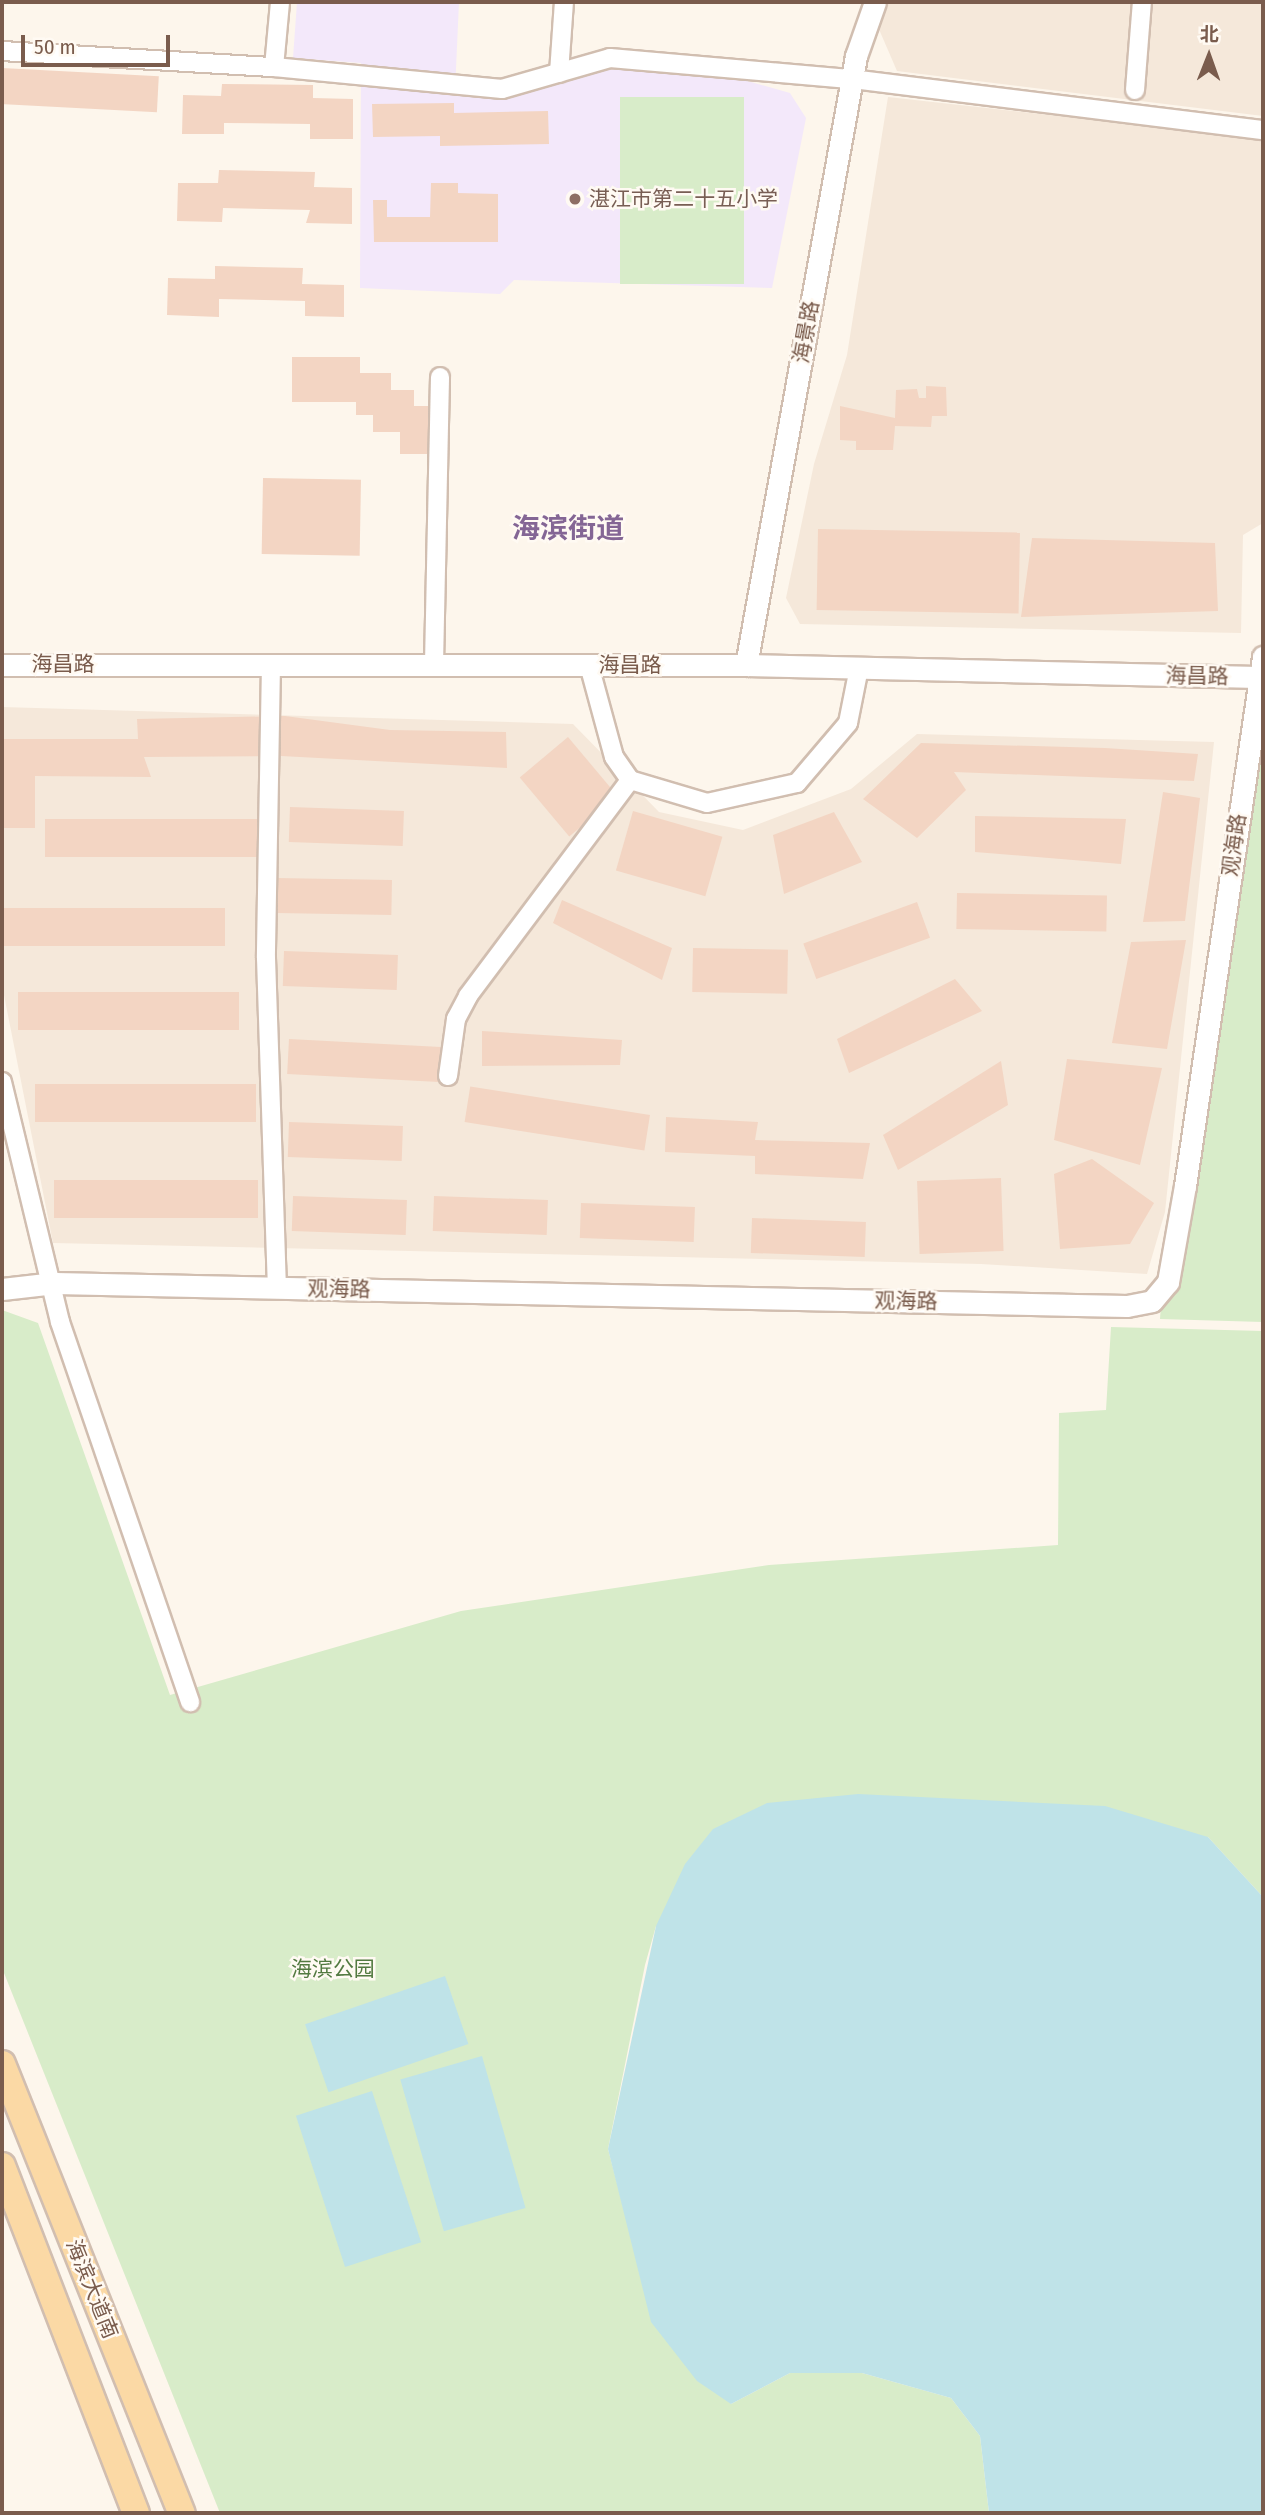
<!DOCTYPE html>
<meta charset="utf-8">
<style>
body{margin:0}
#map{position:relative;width:1265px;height:2515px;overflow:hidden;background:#fdf6ec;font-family:"Fira Sans Condensed","Noto Sans SC",sans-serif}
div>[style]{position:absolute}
.residential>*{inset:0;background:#f5e8da}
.education>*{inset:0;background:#f3e8fa}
.green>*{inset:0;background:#d8ecc9;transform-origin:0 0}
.water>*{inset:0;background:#bfe3e8;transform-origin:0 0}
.building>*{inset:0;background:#f3d5c3;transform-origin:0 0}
.roads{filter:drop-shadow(2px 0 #d1beb0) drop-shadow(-2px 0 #d1beb0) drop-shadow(0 2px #d1beb0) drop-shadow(0 -2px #d1beb0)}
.minor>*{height:18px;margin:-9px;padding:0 9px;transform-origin:9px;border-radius:9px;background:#fff}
.tertiary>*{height:21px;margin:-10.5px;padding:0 10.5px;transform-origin:10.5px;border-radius:10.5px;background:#fff}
.primary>*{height:26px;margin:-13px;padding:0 13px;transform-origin:13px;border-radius:13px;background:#fbd9a5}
.dots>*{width:19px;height:19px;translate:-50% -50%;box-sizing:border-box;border:4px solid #fffaf3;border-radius:50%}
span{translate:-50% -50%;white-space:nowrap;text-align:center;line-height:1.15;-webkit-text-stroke:5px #fffaf3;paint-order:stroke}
.education-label{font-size:21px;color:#785e54}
.left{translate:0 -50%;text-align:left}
.street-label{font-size:21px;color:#7a5c4d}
.park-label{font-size:21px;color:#537a41}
.district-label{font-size:28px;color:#846695;font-weight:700}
.frame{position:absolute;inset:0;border:4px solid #7a5c4d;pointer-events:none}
.north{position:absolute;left:1174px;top:21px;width:70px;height:70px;-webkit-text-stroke:5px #fffaf3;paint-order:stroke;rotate:1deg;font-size:19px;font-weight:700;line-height:28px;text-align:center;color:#7a5c4d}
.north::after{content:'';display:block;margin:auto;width:24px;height:32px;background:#7a5c4d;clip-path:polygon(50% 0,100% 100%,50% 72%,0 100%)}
.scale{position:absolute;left:21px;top:35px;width:149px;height:32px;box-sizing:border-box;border:4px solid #7a5c4d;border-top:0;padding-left:9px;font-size:21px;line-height:24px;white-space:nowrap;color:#7a5c4d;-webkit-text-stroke:5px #fffaf3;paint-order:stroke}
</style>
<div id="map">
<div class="residential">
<i style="clip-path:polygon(887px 2px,1263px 2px,1263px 116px,897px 71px,878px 27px)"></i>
<i style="clip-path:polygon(888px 97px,1263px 139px,1263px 523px,1243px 535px,1241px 633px,800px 624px,786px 598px,814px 464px,847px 355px)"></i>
<i style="clip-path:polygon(2px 707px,573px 724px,659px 812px,743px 830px,851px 789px,917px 734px,1214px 742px,1165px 1212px,1147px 1274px,981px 1264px,53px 1243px,2px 985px)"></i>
</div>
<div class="education">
<i style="clip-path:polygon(297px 2px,459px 2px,455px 91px,507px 98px,610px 65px,730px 76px,790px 93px,806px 118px,772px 288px,514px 280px,500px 294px,360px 288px,361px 63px,293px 58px)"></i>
</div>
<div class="green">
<i style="left:620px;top:97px;width:124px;height:187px"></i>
<i style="clip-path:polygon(1263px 718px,1263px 1322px,1160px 1319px,1163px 1276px)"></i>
<i style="clip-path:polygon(2px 1310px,38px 1323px,170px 1695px,461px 1611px,769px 1565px,1058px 1545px,1059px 1413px,1106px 1410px,1111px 1327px,1263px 1331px,1263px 1897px,1208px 1837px,656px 1926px,645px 1965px,608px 2149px,636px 2255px,731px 2404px,790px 2373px,862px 2373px,951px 2398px,980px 2436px,989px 2513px,220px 2513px,2px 1968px)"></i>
</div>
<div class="water">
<i style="clip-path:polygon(858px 1794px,1105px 1806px,1208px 1837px,1263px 1897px,1263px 2513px,989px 2513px,980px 2436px,951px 2398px,862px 2373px,790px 2373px,731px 2404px,697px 2381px,651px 2322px,608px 2149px,656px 1926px,685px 1864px,713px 1829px,767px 1803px)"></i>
<i style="left:445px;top:1976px;width:72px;height:148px;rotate:71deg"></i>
<i style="left:482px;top:2056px;width:158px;height:85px;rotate:74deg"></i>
<i style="left:372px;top:2091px;width:159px;height:80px;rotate:72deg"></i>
</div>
<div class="building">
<i style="left:2px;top:68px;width:157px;height:36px;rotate:3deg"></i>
<i style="clip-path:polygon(222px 84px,313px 85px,313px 98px,353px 99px,353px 139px,310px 139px,310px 124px,224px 123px,224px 134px,182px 134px,183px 95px,221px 96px)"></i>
<i style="clip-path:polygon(454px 103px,454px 113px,548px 111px,549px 144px,440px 146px,440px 136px,373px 137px,372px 104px)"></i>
<i style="clip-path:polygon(219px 170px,315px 172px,314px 187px,352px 188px,352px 224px,306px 223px,310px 210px,223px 208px,222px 222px,177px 221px,178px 183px,218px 183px)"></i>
<i style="clip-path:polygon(431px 183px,458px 183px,458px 193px,498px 194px,498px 242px,374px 242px,373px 200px,387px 200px,387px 217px,430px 217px)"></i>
<i style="clip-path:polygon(215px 266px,303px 268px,302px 284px,344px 285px,344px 317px,305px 316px,305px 301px,219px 299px,219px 317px,167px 315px,168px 278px,215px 279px)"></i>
<i style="clip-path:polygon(292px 357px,360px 357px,360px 373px,391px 373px,391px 390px,414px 390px,414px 406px,439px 406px,439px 454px,400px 454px,400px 432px,373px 432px,373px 415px,356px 415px,356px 402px,292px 402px)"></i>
<i style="clip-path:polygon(926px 386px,946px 387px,947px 416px,932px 416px,931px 427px,895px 426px,893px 450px,856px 450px,856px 441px,840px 440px,840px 406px,895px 418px,896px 390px,917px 389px,919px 398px,926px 398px)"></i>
<i style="left:263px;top:478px;width:98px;height:76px;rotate:1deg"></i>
<i style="left:818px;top:529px;width:202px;height:81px;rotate:1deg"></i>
<i style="clip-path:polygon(1032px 538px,1215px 543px,1218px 611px,1021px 617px)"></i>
<i style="clip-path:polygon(285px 716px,390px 730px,506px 732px,507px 768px,281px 756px,144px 757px,151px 777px,35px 776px,35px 828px,2px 828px,2px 739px,138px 739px,137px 719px)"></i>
<i style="left:568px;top:737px;width:77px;height:63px;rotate:50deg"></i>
<i style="clip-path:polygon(921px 743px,1105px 748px,1198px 754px,1194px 781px,954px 772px,966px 790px,917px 838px,863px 799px)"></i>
<i style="clip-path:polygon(1163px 792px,1200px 798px,1185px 921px,1143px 922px)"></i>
<i style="left:290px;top:807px;width:114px;height:35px;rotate:2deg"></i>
<i style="left:633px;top:811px;width:93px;height:62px;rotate:16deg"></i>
<i style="clip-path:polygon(834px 812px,862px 862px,784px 894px,773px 835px)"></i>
<i style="clip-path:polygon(975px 816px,1126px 819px,1121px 864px,975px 852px)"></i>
<i style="left:45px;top:819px;width:221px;height:38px"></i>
<i style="left:277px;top:878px;width:115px;height:35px;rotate:1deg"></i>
<i style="left:957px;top:893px;width:150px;height:36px;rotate:1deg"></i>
<i style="clip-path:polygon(562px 900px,672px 948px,662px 980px,553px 923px)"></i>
<i style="left:917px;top:902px;width:38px;height:121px;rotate:70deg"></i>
<i style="left:4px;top:908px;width:221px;height:38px"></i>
<i style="clip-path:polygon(1186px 940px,1167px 1049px,1112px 1043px,1131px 942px)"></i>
<i style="left:693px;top:948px;width:95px;height:44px;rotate:1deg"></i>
<i style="left:284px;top:951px;width:114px;height:35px;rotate:2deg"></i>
<i style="clip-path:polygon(955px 979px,982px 1011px,849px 1073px,837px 1039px)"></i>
<i style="left:18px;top:992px;width:221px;height:38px"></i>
<i style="clip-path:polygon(482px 1031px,622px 1040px,620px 1065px,482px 1066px)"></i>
<i style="left:289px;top:1039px;width:152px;height:35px;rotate:3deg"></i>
<i style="clip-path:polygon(1067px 1059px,1162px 1068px,1140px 1165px,1054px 1140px)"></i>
<i style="clip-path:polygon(1001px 1061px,1008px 1105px,898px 1170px,883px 1135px)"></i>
<i style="left:35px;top:1084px;width:221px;height:38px"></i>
<i style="left:650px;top:1115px;width:36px;height:182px;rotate:99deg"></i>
<i style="clip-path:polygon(666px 1117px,758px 1122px,755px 1140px,870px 1143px,863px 1179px,755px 1174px,755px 1156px,665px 1152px)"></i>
<i style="left:289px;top:1122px;width:114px;height:35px;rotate:2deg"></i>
<i style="clip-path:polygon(1092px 1159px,1154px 1203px,1130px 1244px,1060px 1249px,1054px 1174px)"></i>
<i style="left:1001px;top:1178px;width:73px;height:84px;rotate:88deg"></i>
<i style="left:54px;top:1180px;width:204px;height:38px"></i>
<i style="left:293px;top:1196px;width:114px;height:35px;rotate:2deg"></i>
<i style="left:434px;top:1196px;width:114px;height:35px;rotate:2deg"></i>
<i style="left:581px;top:1203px;width:114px;height:35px;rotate:2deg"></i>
<i style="left:752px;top:1218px;width:114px;height:35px;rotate:2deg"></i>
</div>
<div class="roads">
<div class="minor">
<i style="left:2px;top:51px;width:272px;rotate:3.4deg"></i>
<i style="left:274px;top:67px;width:65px;rotate:-84.7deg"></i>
<i style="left:274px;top:67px;width:229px;rotate:5.5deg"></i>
<i style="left:502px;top:89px;width:112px;rotate:-16deg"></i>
<i style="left:610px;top:58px;width:243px;rotate:5deg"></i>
<i style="left:852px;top:79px;width:414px;rotate:7.1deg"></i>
<i style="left:559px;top:73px;width:71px;rotate:-86deg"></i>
<i style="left:1135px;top:90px;width:88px;rotate:-85.5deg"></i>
<i style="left:271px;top:664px;width:294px;rotate:91deg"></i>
<i style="left:266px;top:958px;width:330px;rotate:88.1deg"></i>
<i style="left:434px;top:664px;width:287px;rotate:-88.8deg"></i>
<i style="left:589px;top:665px;width:95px;rotate:74.8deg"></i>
<i style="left:614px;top:757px;width:28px;rotate:55deg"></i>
<i style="left:630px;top:780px;width:80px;rotate:16.6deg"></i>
<i style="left:707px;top:803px;width:92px;rotate:-12.5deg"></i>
<i style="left:797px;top:783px;width:79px;rotate:-49.6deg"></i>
<i style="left:848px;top:723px;width:56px;rotate:-78.7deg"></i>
<i style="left:448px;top:1076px;width:58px;rotate:-82deg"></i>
<i style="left:456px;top:1019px;width:26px;rotate:-62deg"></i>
<i style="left:468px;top:996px;width:270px;rotate:-53.1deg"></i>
<i style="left:2px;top:1082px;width:247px;rotate:76.4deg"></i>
<i style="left:60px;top:1322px;width:402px;rotate:71.1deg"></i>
</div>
<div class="tertiary">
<i style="left:2px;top:665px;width:744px"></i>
<i style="left:746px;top:665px;width:512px;rotate:1.34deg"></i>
<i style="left:746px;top:665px;width:619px;rotate:-79.76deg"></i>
<i style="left:856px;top:56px;width:57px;rotate:-70.6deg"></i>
<i style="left:2px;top:1289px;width:53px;rotate:-6.5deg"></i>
<i style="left:55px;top:1283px;width:1072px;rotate:1.23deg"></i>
<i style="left:1127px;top:1306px;width:25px;rotate:-11deg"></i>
<i style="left:1152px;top:1301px;width:25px;rotate:-50deg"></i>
<i style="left:1168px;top:1282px;width:97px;rotate:-80deg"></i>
<i style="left:1185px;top:1186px;width:535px;rotate:-81.61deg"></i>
</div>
<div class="primary">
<i style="left:2px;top:2064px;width:484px;rotate:68.2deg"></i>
<i style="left:2px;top:2166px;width:372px;rotate:68.9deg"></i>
</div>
</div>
<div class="dots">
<i style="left:575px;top:199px;background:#8d6e63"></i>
</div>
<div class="education-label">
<span class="left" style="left:589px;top:199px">湛江市第二十五小学</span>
</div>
<div class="street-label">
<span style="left:806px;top:332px;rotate:-80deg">海景路</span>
<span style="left:63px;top:664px">海昌路</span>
<span style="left:630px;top:665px">海昌路</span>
<span style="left:1197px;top:676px;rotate:1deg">海昌路</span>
<span style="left:1234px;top:845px;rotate:-82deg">观海路</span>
<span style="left:339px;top:1289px;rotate:1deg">观海路</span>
<span style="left:906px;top:1301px;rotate:1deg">观海路</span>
<span style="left:92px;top:2289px;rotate:68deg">海滨大道南</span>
</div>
<div class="park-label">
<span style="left:333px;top:1969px">海滨公园</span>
</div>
<div class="district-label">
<span style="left:568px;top:529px">海滨街道</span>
</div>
<div class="frame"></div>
<div class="north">北</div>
<div class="scale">50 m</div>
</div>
